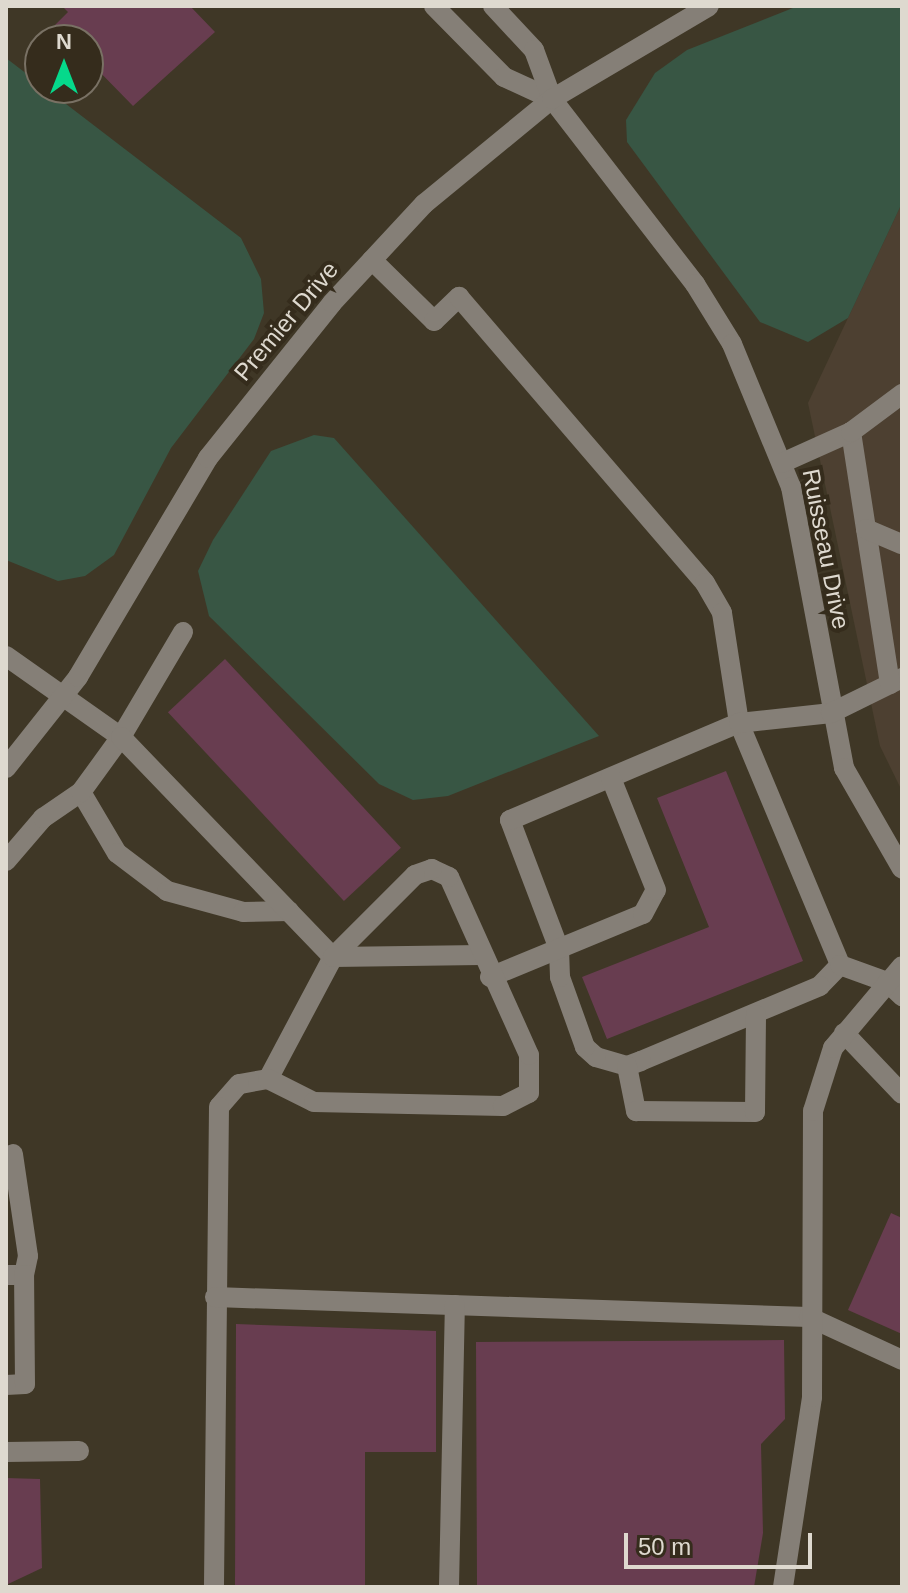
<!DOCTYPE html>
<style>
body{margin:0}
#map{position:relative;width:908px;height:1593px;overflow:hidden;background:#3f3726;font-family:Arial,sans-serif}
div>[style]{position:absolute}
.commercial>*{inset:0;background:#4d4031}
.green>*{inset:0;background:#385644}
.building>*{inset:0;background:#683d50;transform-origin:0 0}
.minor>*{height:20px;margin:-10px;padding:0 10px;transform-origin:10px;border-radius:10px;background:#857f77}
span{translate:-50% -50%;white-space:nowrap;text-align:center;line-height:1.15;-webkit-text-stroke:8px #352c1c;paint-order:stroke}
.street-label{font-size:24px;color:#ded9cf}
.frame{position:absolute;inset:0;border:8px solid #ded9cf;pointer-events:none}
.north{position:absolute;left:24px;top:24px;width:80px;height:80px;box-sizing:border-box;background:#352c1c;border:2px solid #797164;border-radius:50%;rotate:0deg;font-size:22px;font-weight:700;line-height:32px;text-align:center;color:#ded9cf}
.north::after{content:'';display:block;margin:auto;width:28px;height:36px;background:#05d98b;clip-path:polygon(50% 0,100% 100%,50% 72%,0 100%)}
.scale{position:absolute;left:624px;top:1533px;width:188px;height:36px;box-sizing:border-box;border:4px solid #ded9cf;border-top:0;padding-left:10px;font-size:24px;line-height:28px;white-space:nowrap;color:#ded9cf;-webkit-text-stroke:6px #352c1c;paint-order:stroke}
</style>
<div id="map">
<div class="commercial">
<i style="clip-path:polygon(902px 203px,902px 791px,880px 746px,808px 403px)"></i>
</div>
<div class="green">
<i style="clip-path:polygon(798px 6px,902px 6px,902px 203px,848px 318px,808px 342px,760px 322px,627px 142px,626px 120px,655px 73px,687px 50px)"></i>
<i style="clip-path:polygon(6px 58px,241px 238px,261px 279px,264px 313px,254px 339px,171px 448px,114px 555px,85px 576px,58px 581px,6px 560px)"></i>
<i style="clip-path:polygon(314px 435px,334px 438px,599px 736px,448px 796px,413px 800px,379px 784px,209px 616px,198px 571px,213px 540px,271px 451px)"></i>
</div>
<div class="building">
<i style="clip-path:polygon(62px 6px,190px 6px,215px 32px,133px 106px,88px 60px,88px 40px,69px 40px,55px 25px,68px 12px)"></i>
<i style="left:225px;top:659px;width:258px;height:78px;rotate:47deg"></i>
<i style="clip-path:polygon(726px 771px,803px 961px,607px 1039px,582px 977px,709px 927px,657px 798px)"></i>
<i style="clip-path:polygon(891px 1213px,902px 1218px,902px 1334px,848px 1310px)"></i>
<i style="clip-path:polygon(236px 1324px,436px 1331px,436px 1452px,365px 1452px,365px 1587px,235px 1587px)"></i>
<i style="clip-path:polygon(784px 1340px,785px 1419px,761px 1444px,763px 1533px,754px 1587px,477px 1586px,476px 1342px)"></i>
<i style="clip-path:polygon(6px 1478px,40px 1479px,42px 1568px,6px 1585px)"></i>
</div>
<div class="minor">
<i style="left:434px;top:6px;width:100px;rotate:45.4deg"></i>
<i style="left:504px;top:77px;width:53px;rotate:24.6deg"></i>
<i style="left:493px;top:6px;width:60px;rotate:47deg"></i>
<i style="left:534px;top:50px;width:52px;rotate:69.8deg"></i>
<i style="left:552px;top:99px;width:234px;rotate:52.3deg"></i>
<i style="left:695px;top:284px;width:70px;rotate:58.3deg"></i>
<i style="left:732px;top:344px;width:155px;rotate:67.6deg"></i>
<i style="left:791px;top:487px;width:286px;rotate:79.3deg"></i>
<i style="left:844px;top:768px;width:116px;rotate:60.1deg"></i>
<i style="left:372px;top:260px;width:87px;rotate:44.5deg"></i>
<i style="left:434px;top:321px;width:35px;rotate:-44deg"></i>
<i style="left:459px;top:297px;width:377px;rotate:49.3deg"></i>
<i style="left:705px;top:583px;width:34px;rotate:60deg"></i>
<i style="left:722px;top:613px;width:111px;rotate:81.2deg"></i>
<i style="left:739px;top:723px;width:262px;rotate:67.3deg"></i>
<i style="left:840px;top:965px;width:29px;rotate:134deg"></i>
<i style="left:820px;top:986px;width:194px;rotate:157.3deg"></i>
<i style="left:641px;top:1061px;width:15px;rotate:160deg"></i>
<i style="left:627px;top:1066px;width:32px;rotate:-164deg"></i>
<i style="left:596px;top:1057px;width:15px;rotate:-138deg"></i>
<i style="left:585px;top:1047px;width:74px;rotate:-109.7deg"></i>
<i style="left:560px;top:977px;width:28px;rotate:-92deg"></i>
<i style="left:559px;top:949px;width:138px;rotate:-110.8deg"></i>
<i style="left:510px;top:820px;width:249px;rotate:-23deg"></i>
<i style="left:739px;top:723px;width:93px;rotate:-6.2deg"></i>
<i style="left:831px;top:713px;width:79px;rotate:-26.2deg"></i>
<i style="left:851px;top:432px;width:255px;rotate:81.2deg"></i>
<i style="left:782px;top:463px;width:76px;rotate:-24.2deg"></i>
<i style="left:851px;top:432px;width:64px;rotate:-36.7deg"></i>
<i style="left:866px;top:529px;width:39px;rotate:23deg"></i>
<i style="left:6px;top:656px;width:141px;rotate:35.2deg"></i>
<i style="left:121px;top:737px;width:122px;rotate:-59.4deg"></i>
<i style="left:6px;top:768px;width:116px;rotate:-51.6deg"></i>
<i style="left:78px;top:677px;width:255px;rotate:-59.3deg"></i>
<i style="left:208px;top:458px;width:198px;rotate:-51.3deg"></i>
<i style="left:332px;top:303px;width:135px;rotate:-47.1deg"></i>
<i style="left:424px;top:204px;width:166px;rotate:-39.4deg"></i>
<i style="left:552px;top:99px;width:182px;rotate:-30.6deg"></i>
<i style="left:81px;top:792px;width:71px;rotate:59.5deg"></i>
<i style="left:117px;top:853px;width:63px;rotate:37.2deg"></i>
<i style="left:167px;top:891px;width:79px;rotate:15.4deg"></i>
<i style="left:243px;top:912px;width:46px;rotate:-1.2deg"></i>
<i style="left:6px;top:861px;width:57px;rotate:-49.3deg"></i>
<i style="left:43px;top:818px;width:46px;rotate:-34.4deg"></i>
<i style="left:81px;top:792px;width:68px;rotate:-54deg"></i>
<i style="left:121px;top:737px;width:306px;rotate:46.1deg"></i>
<i style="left:333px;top:957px;width:138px;rotate:118deg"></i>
<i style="left:268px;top:1079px;width:29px;rotate:170deg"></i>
<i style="left:239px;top:1084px;width:30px;rotate:131deg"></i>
<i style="left:219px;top:1107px;width:480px;rotate:90.6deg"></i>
<i style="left:333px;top:957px;width:148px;rotate:-0.8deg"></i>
<i style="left:840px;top:965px;width:50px;rotate:19.9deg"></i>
<i style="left:887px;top:982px;width:21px;rotate:43deg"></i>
<i style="left:490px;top:977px;width:165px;rotate:-22.4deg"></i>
<i style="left:643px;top:914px;width:27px;rotate:-62deg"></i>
<i style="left:656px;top:890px;width:121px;rotate:-111.9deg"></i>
<i style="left:844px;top:1033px;width:84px;rotate:46.4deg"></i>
<i style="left:627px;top:1066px;width:46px;rotate:78.7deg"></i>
<i style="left:636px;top:1111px;width:119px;rotate:0.5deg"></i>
<i style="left:755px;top:1112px;width:97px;rotate:-89.4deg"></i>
<i style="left:268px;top:1079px;width:51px;rotate:26.6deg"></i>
<i style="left:314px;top:1102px;width:189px;rotate:1.2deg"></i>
<i style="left:503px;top:1106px;width:29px;rotate:-27deg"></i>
<i style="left:529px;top:1093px;width:38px;rotate:-90deg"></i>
<i style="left:529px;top:1055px;width:195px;rotate:-114.2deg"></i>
<i style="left:449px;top:877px;width:19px;rotate:-155deg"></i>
<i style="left:432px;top:869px;width:18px;rotate:161deg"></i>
<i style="left:415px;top:875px;width:116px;rotate:135deg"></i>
<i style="left:6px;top:1275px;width:18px"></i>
<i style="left:24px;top:1275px;width:19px;rotate:-78deg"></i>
<i style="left:28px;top:1256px;width:103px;rotate:-98.4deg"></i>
<i style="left:215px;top:1297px;width:594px;rotate:1.93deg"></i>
<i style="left:809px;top:1317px;width:102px;rotate:24.8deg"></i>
<i style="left:6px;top:1385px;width:19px;rotate:-3deg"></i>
<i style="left:25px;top:1384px;width:109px;rotate:-90.5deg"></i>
<i style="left:6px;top:1452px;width:73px;rotate:-0.8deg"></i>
<i style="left:449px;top:1587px;width:282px;rotate:-88.8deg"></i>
<i style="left:783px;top:1587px;width:192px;rotate:-81.3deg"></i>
<i style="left:812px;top:1397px;width:286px;rotate:-89.8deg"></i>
<i style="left:813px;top:1111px;width:66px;rotate:-72.4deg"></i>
<i style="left:833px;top:1048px;width:107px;rotate:-49.9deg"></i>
</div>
<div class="street-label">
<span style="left:286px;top:321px;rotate:-50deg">Premier Drive</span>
<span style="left:826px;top:549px;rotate:79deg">Ruisseau Drive</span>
</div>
<div class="frame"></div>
<div class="north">N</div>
<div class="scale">50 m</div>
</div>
